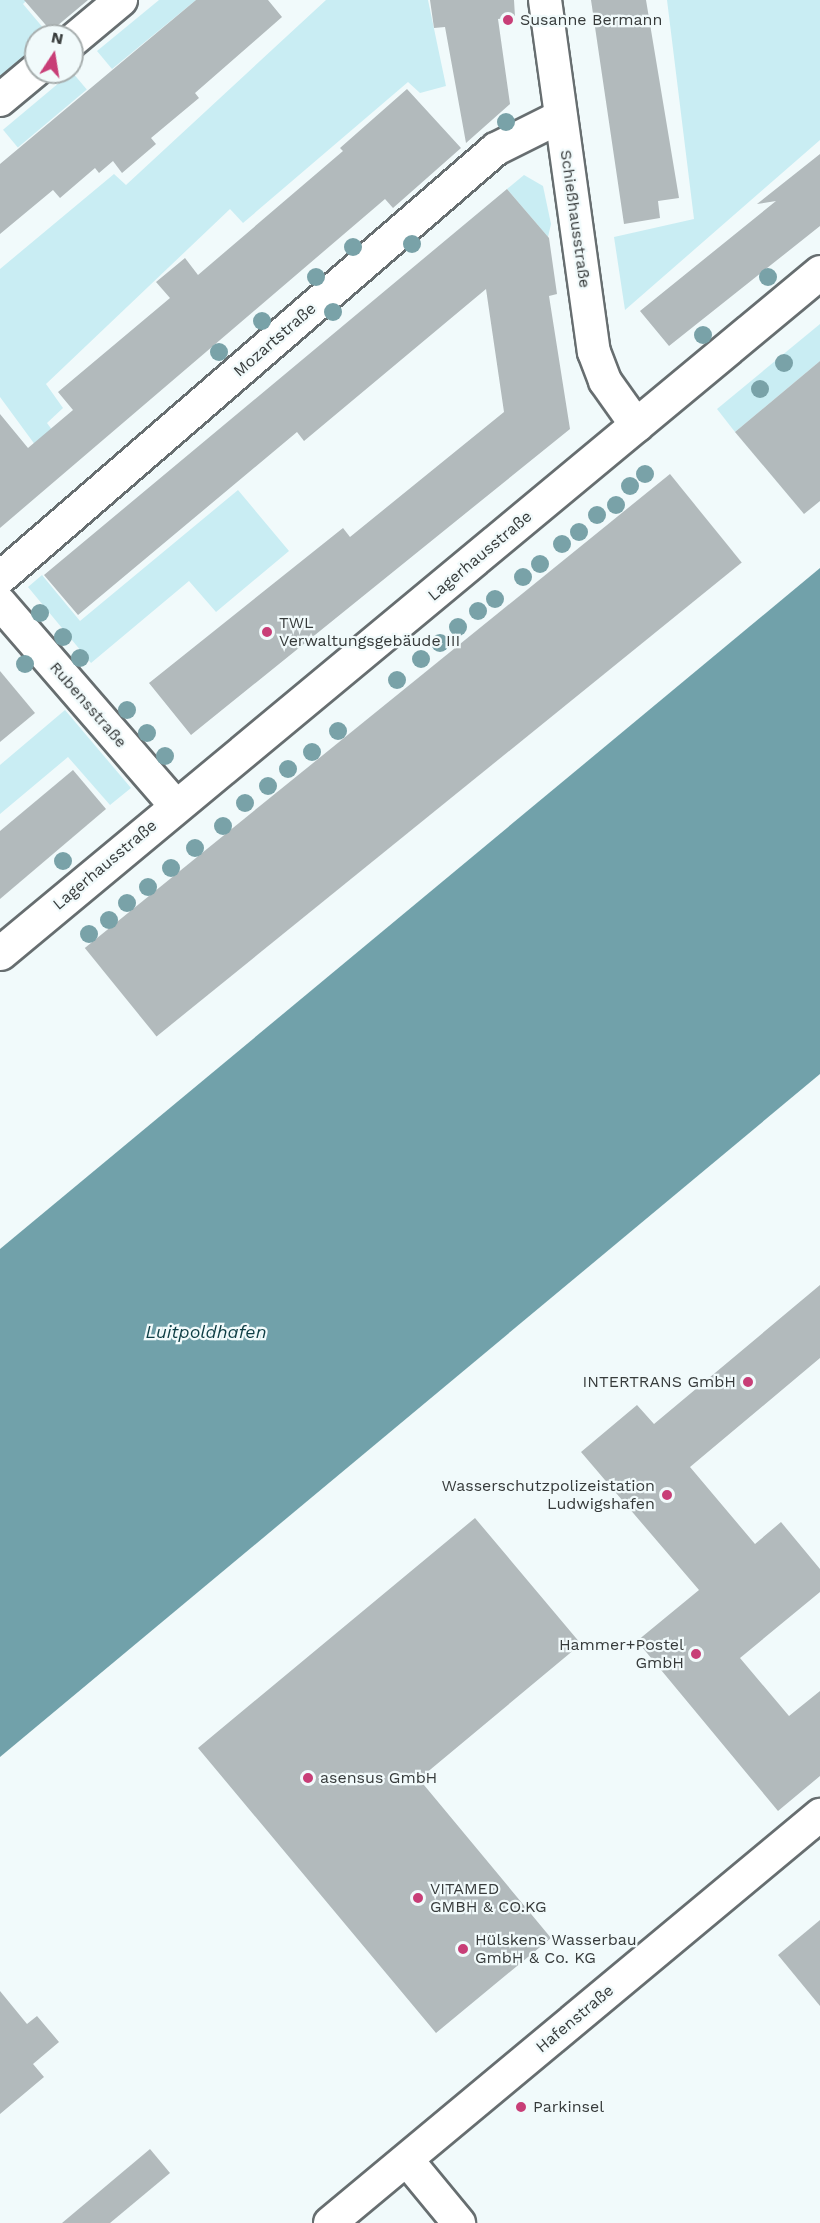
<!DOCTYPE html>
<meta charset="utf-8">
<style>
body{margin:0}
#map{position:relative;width:820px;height:2223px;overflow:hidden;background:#f1fafb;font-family:"Work Sans",sans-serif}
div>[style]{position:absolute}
.green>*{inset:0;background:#c9edf3;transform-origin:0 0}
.water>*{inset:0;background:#71a1aa}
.building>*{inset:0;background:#b2babc;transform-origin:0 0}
.roads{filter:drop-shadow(2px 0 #676e70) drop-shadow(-2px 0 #676e70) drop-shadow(0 2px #676e70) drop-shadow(0 -2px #676e70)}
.minor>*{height:32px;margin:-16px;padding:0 16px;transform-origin:16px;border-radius:16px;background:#fff}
.tertiary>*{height:33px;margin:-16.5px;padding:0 16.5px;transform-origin:16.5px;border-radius:16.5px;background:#fff}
.trees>*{width:18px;height:18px;margin:-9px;border-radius:50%;background:#79a2a8}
.dots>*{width:16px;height:16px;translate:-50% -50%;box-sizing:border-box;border:3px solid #f1fafb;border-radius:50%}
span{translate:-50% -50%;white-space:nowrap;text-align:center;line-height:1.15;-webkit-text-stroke:4.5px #f1fafb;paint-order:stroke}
.poi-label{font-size:16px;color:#373b3b}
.left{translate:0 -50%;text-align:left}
.right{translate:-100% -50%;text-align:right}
.street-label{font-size:16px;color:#373b3b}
.water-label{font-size:18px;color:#0d3d44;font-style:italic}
.north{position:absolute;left:24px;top:24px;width:60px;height:60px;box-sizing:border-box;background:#f1fafb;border:2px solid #a7aeae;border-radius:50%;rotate:12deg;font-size:16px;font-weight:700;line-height:24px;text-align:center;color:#373b3b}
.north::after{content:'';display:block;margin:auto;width:21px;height:27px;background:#c83e77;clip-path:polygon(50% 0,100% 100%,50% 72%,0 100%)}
</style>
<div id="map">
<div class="green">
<i style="clip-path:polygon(0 0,27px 0,23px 4px,50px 36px,36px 36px,36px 53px,0 83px)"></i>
<i style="clip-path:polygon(159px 0,196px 0,112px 69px,97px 51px)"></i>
<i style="clip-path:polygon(326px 0,428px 0,446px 86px,420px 93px,408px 82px,243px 223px,230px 209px,46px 384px,63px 408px,47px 423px,70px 454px,55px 472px,0 397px,0 269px,114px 174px,126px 185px)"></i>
<i style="clip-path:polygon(667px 0,820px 0,820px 140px,625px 310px,614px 237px,694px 219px)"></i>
<i style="left:72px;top:72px;width:23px;height:90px;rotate:50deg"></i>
<i style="clip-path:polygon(524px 175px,543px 186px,551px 224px,548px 237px,507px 189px)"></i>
<i style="clip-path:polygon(820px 324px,820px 361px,735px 432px,717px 409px)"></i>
<i style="clip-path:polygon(238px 490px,289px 551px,216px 612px,189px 581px,91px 663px,28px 587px,42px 575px,80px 621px)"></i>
<i style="clip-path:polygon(65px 710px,131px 788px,110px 805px,68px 757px,0 814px,0 765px)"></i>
</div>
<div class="water">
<i style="clip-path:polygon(820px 568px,820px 1074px,0 1757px,0 1249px)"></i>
</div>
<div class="building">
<i style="clip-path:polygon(24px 0,88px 0,51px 31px)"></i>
<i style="clip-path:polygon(196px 0,268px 0,282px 17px,195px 93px,199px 98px,151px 138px,156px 144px,122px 173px,113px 161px,99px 173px,95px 168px,60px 198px,53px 190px,0 234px,0 164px)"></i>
<i style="clip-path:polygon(430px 0,514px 0,515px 17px,498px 19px,510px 104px,466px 143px,445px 27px,434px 28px)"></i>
<i style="clip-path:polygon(591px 0,646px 0,679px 198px,658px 201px,660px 218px,624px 224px)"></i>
<i style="clip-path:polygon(407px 89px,461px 148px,393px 208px,385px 199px,0 528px,0 414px,28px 448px,73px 410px,58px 392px,170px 298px,156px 282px,185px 258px,198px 275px,343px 151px,340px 148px)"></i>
<i style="clip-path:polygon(820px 154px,820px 226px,669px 346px,640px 311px,776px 201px,757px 204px)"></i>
<i style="clip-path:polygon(507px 189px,549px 238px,557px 294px,549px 296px,570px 429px,191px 735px,149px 683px,343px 528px,350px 537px,504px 412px,486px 289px,304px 441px,297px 432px,78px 615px,44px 575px)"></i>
<i style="clip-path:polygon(820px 361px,820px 501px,804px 514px,735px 432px)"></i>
<i style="left:670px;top:474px;width:114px;height:753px;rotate:51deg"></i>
<i style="clip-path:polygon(0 671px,35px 713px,0 742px)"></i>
<i style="clip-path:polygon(73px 770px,106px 809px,0 899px,0 831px)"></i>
<i style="clip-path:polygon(820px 1285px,820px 1358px,690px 1467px,755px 1544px,781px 1522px,820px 1569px,820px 1592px,740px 1658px,789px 1716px,820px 1691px,820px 1776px,778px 1811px,637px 1641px,699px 1590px,581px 1452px,637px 1405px,654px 1424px)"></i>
<i style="clip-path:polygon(475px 1518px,581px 1644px,419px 1779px,551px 1938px,436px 2033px,198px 1748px)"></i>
<i style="clip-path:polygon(820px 1920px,820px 2006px,778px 1955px)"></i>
<i style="clip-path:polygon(0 1991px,27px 2024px,37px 2016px,59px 2042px,33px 2064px,44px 2077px,0 2114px)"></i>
<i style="clip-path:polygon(150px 2149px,170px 2173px,110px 2223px,62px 2223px)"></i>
</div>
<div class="roads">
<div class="minor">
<i style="left:545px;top:0;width:355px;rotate:82.1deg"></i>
<i style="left:594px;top:352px;width:31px;rotate:69deg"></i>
<i style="left:605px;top:381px;width:55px;rotate:54.6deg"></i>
<i style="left:72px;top:41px;width:64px;rotate:-39.9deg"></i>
<i style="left:0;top:100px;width:47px;rotate:-39.8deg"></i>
<i style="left:0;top:578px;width:656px;rotate:-40.86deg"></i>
<i style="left:496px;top:149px;width:72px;rotate:-26.6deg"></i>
<i style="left:0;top:603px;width:269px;rotate:49.1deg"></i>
<i style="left:407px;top:2160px;width:82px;rotate:50.5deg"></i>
<i style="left:330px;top:2223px;width:638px;rotate:-39.78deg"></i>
</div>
<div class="tertiary">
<i style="left:0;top:953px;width:1066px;rotate:-39.71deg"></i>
</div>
</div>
<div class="trees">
<i style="left:506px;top:122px"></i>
<i style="left:412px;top:244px"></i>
<i style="left:353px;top:247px"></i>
<i style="left:316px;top:277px"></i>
<i style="left:768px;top:277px"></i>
<i style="left:333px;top:312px"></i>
<i style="left:262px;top:321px"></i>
<i style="left:703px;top:335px"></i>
<i style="left:219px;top:352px"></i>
<i style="left:784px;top:363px"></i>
<i style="left:760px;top:389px"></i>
<i style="left:645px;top:474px"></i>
<i style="left:630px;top:486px"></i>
<i style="left:616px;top:505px"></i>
<i style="left:597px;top:515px"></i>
<i style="left:579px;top:532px"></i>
<i style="left:562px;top:544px"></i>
<i style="left:540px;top:564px"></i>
<i style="left:523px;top:577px"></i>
<i style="left:495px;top:599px"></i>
<i style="left:478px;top:611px"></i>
<i style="left:40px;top:613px"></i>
<i style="left:458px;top:627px"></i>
<i style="left:63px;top:637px"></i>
<i style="left:440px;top:643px"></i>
<i style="left:80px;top:658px"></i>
<i style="left:421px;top:659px"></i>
<i style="left:25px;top:664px"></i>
<i style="left:397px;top:680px"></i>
<i style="left:127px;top:710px"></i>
<i style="left:338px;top:731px"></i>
<i style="left:147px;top:733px"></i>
<i style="left:312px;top:752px"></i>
<i style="left:165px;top:756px"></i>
<i style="left:288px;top:769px"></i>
<i style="left:268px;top:786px"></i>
<i style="left:245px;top:803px"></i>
<i style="left:223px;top:826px"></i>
<i style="left:195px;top:848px"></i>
<i style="left:63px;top:861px"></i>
<i style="left:171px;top:868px"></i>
<i style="left:148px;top:887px"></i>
<i style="left:127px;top:903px"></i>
<i style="left:109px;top:920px"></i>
<i style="left:89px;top:934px"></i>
</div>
<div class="dots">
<i style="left:508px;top:20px;background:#c83e77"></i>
<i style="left:267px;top:632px;background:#c83e77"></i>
<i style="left:748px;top:1382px;background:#c83e77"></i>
<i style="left:667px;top:1495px;background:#c83e77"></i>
<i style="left:696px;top:1654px;background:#c83e77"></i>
<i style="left:308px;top:1778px;background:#c83e77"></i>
<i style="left:418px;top:1898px;background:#c83e77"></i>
<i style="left:463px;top:1949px;background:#c83e77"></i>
<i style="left:521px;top:2107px;background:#c83e77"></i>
</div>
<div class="poi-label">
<span class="left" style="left:520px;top:20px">Susanne Bermann</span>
<span class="left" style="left:279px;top:632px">TWL<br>Verwaltungsgebäude III</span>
<span class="right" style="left:736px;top:1382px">INTERTRANS GmbH</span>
<span class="right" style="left:655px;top:1495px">Wasserschutzpolizeistation<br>Ludwigshafen</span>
<span class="right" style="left:684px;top:1654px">Hammer+Postel<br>GmbH</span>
<span class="left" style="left:320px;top:1778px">asensus GmbH</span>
<span class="left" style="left:430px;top:1898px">VITAMED<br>GMBH &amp; CO.KG</span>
<span class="left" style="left:475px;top:1949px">Hülskens Wasserbau<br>GmbH &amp; Co. KG</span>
<span class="left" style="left:533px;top:2107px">Parkinsel</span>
</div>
<div class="street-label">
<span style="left:575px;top:219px;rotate:82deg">Schießhausstraße</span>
<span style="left:275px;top:340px;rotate:-41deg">Mozartstraße</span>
<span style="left:480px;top:556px;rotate:-40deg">Lagerhausstraße</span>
<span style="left:88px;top:705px;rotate:49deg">Rubensstraße</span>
<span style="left:105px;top:865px;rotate:-40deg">Lagerhausstraße</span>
<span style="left:575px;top:2019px;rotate:-40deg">Hafenstraße</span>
</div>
<div class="water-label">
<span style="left:206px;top:1332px">Luitpoldhafen</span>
</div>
<div class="north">N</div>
</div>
